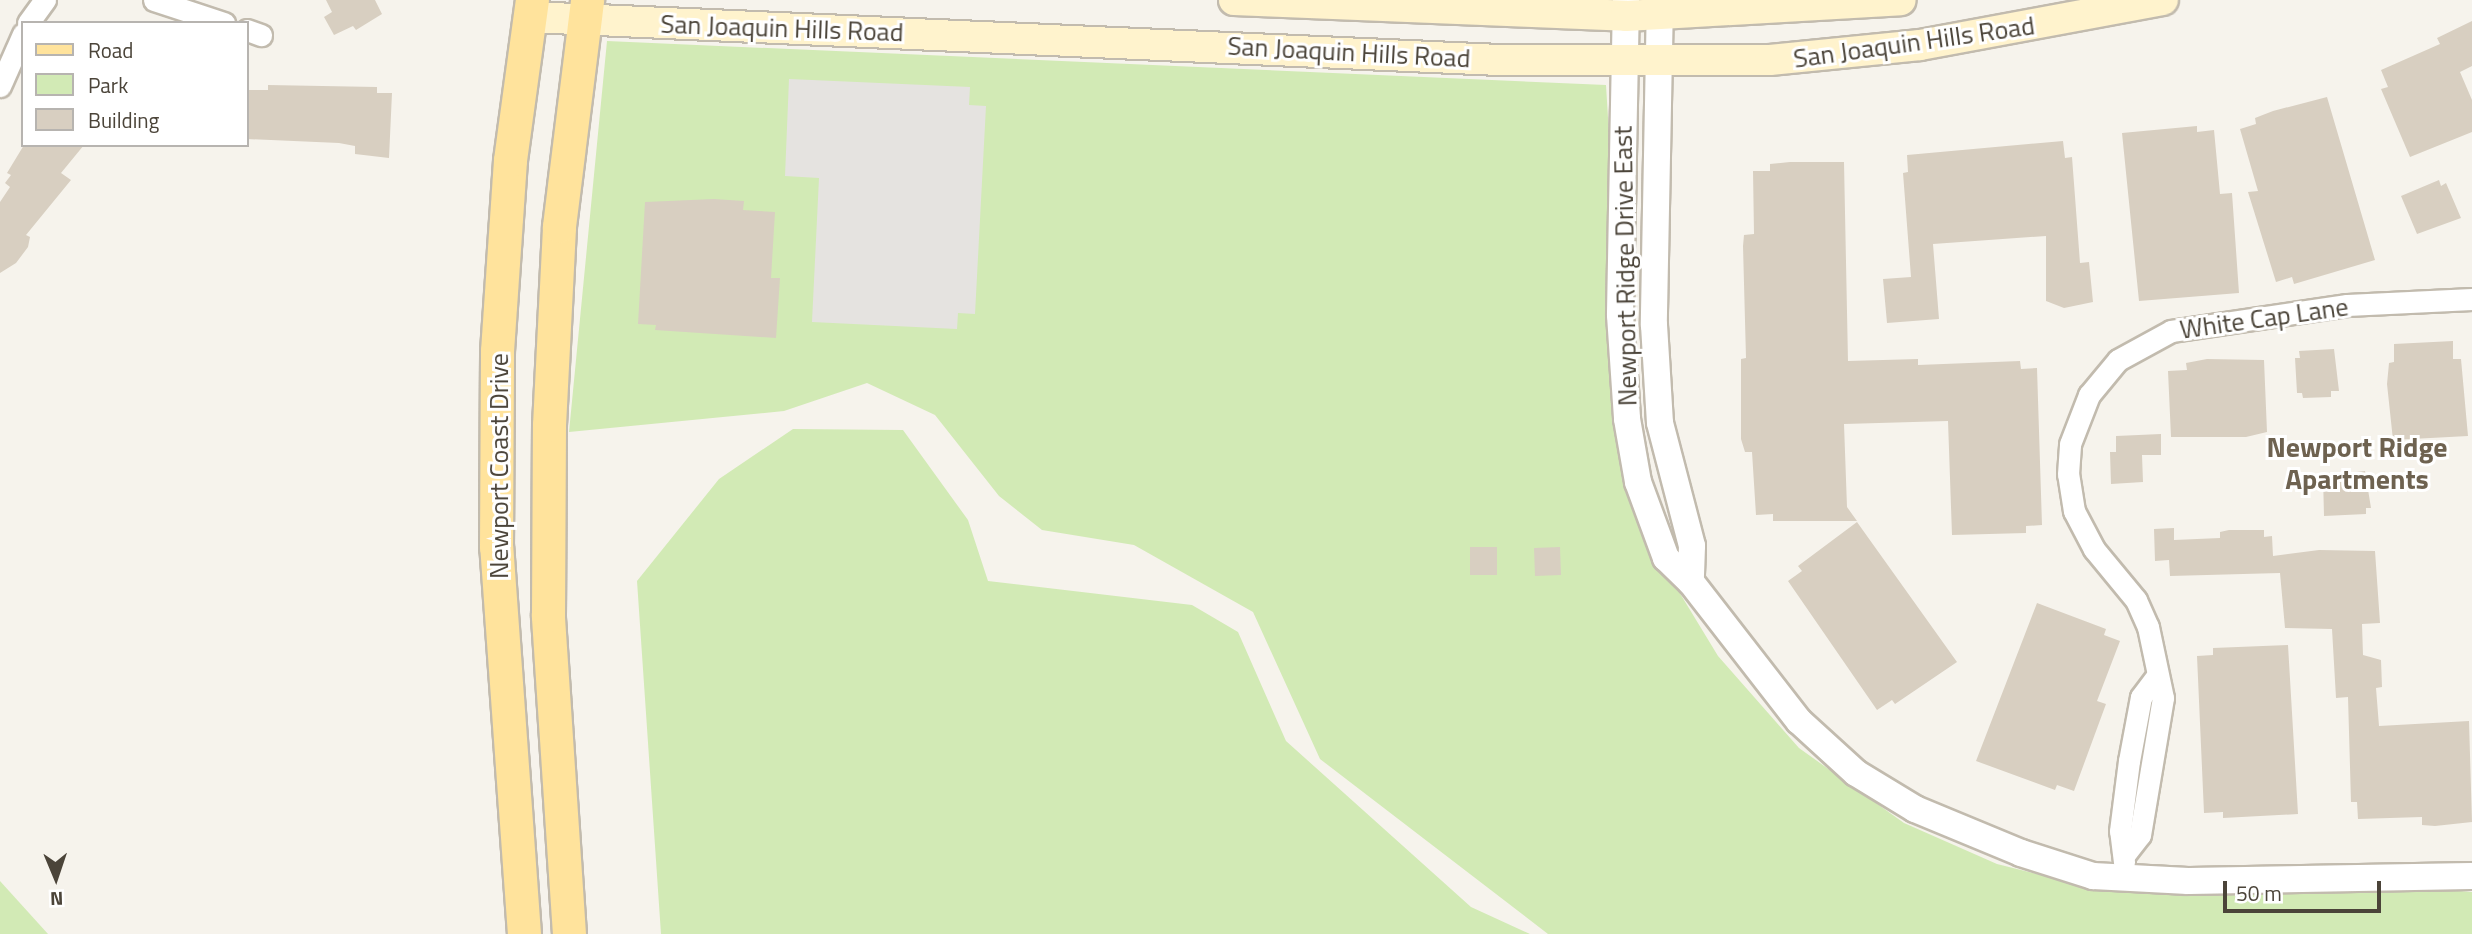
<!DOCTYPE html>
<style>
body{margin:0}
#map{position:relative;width:2472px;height:934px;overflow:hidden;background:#f6f3ec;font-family:"Titillium Web",sans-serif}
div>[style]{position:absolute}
.green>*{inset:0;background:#d2eab5}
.parking>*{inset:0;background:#e5e3e0}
.building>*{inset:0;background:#d8cfc1;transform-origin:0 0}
.roads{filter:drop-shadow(2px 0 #c2bbae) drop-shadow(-2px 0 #c2bbae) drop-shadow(0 2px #c2bbae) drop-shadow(0 -2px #c2bbae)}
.minor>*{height:21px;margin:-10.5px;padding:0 10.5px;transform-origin:10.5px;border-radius:10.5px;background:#fff}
.tertiary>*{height:26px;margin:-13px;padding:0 13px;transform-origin:13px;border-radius:13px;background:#fff}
.secondary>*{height:30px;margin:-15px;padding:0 15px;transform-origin:15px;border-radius:15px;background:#fff3cd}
.primary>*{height:33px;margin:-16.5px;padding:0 16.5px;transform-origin:16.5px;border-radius:16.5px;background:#ffe39c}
span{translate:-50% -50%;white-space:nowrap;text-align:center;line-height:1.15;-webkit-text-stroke:6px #fff;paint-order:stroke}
.street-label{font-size:26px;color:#4b4439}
.neighbourhood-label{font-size:28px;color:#6e6250;font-weight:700}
.legend{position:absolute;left:21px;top:21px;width:228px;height:126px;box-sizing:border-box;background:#fff;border:2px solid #b7b4b0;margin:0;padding:9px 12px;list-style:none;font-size:21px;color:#4b4439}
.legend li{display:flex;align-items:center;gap:14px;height:35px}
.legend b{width:35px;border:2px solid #b7b4b0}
.north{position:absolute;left:21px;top:843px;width:70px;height:70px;-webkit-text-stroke:5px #fff;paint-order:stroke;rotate:178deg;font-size:19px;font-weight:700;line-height:28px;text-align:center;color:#4b4439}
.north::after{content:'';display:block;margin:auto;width:24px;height:32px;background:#4b4439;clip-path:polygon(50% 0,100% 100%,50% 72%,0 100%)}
.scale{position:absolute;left:2223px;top:881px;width:158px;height:32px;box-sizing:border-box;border:4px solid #4b4439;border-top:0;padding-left:9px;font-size:21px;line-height:24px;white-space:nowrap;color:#4b4439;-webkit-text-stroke:5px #fff;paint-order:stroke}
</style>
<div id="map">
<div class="green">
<i style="clip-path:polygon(607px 41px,1606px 85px,1629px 460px,1670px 577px,1718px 656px,1799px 748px,1904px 823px,1997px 864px,2108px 892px,2412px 887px,2472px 892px,2472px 934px,1548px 934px,1320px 759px,1253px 612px,1134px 545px,1042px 530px,999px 496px,935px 415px,867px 383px,784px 411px,569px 432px)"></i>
<i style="clip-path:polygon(793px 429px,903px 430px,968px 520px,988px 581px,1192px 605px,1238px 632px,1286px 741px,1471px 907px,1530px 934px,661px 934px,637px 581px,719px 479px)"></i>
<i style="clip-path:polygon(0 881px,48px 934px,0 934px)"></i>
</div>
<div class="parking">
<i style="clip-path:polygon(789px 79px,970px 87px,969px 105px,986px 106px,975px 314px,958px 313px,957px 329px,812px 322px,819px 178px,785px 176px)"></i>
</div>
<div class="building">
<i style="clip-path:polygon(326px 0,375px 0,382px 14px,356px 30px,353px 26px,334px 35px,324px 17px,332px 12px)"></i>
<i style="clip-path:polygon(2472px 21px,2472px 66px,2460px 72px,2472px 100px,2472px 132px,2410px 157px,2381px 89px,2388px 87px,2381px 70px,2440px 44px,2437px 38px)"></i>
<i style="clip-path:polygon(268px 85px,377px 87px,377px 93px,392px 93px,389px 158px,355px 154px,355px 146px,339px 143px,247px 139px,247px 90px,268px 90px)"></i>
<i style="clip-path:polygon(2327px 97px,2375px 260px,2294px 284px,2292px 277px,2276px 282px,2248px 192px,2258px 191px,2240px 129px,2256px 124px,2255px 118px,2273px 111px)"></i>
<i style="clip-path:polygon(2197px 126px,2197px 132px,2214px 130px,2220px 194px,2232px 193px,2239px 293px,2139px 301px,2122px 133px)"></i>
<i style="clip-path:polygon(2063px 141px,2065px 158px,2072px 157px,2080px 263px,2089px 262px,2093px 302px,2064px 308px,2046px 301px,2046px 236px,1933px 244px,1939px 319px,1887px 323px,1883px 279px,1911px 277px,1903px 173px,1908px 172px,1907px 155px)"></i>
<i style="clip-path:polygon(24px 145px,84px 145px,61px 173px,71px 180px,26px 235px,30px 237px,28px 247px,16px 263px,0 273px,0 202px,10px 187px,5px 183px,11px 175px,7px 173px)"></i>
<i style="clip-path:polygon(1790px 162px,1844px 162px,1848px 361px,1918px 359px,1918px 365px,2020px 361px,2021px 369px,2037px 368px,2042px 525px,2026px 526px,2026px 533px,1952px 535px,1948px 421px,1844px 424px,1847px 507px,1857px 521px,1773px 521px,1773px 514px,1756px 515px,1752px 452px,1745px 452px,1741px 439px,1741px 359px,1746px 358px,1743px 246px,1744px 235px,1754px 234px,1753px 171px,1770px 171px,1770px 164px)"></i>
<i style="clip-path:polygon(2439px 180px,2441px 186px,2446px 183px,2461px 218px,2417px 234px,2401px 196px)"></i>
<i style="clip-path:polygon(714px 199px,744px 201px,743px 210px,775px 212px,771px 278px,780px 278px,776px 338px,655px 330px,656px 325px,638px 324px,645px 202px)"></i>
<i style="clip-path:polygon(2453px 341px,2453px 359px,2461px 359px,2468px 436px,2393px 440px,2387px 384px,2389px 363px,2394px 362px,2394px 344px)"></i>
<i style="clip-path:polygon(2334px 349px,2339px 391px,2331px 391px,2331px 397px,2303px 398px,2302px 393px,2297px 393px,2295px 358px,2300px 358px,2299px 351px)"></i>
<i style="clip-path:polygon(2207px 359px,2264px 360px,2267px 432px,2246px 437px,2171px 437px,2168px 371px,2187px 370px,2186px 363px)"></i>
<i style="clip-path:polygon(2161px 434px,2161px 455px,2142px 455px,2143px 482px,2111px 484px,2110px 452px,2116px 452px,2116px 436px)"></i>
<i style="clip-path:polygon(2365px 471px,2371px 508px,2366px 508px,2366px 514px,2324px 516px,2323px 476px)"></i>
<i style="clip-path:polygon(1857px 522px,1957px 662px,1895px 704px,1892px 700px,1877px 710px,1788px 581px,1802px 571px,1798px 566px)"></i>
<i style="clip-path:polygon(2174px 528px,2174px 540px,2220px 538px,2220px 532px,2229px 530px,2264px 530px,2264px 537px,2272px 536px,2273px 556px,2319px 550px,2375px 551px,2380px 623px,2362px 624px,2363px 655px,2381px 660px,2382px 687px,2376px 688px,2379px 726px,2469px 721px,2472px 822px,2435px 826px,2422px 825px,2422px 817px,2358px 819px,2357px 802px,2351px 802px,2348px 697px,2336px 698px,2332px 629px,2285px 628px,2280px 573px,2170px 576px,2169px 560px,2155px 561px,2154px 529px)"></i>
<i style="left:1470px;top:547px;width:27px;height:28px"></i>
<i style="left:1560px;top:547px;width:28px;height:26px;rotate:88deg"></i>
<i style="clip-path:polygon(2037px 603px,2106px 629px,2104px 635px,2120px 641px,2097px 701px,2106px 704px,2074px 791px,2057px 785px,2055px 790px,1976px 761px)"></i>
<i style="clip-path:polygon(2288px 645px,2298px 814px,2223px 818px,2223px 812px,2204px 813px,2197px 656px,2213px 655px,2213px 648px)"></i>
</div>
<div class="roads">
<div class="minor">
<i style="left:154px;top:0;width:74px;rotate:18.2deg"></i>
<i style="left:28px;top:23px;width:29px;rotate:-54deg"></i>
<i style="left:247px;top:30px;width:15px;rotate:20deg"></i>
<i style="left:0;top:86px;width:57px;rotate:-66.1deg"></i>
<i style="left:2125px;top:854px;width:24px;rotate:-52deg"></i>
<i style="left:2140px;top:835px;width:139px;rotate:-80.5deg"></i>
<i style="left:2163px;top:698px;width:73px;rotate:-101.9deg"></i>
<i style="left:2148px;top:627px;width:30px;rotate:-114deg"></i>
<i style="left:2136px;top:600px;width:66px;rotate:-129.5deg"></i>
<i style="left:2094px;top:549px;width:43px;rotate:-117.8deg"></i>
<i style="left:2074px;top:511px;width:37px;rotate:-99deg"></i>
<i style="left:2068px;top:474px;width:30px;rotate:-86deg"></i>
<i style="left:2070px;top:444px;width:53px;rotate:-68.8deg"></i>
<i style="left:2089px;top:395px;width:45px;rotate:-50.4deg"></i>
<i style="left:2118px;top:360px;width:60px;rotate:-28.7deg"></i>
<i style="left:2171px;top:331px;width:178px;rotate:-8.4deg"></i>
<i style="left:2347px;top:305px;width:125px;rotate:-2.7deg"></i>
<i style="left:2124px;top:862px;width:31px;rotate:-97deg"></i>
<i style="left:2120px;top:831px;width:71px;rotate:-82.7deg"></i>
<i style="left:2129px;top:761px;width:65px;rotate:-79.4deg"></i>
<i style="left:2141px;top:697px;width:25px;rotate:-53deg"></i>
</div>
<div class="tertiary">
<i style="left:1626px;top:0;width:315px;rotate:91.1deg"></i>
<i style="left:1620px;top:315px;width:104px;rotate:86.1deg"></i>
<i style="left:1627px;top:419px;width:64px;rotate:80.1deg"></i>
<i style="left:1638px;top:482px;width:81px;rotate:69.8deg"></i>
<i style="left:1666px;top:558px;width:35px;rotate:44deg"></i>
<i style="left:1691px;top:582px;width:176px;rotate:52.2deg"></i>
<i style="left:1799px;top:721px;width:77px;rotate:42.4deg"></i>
<i style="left:1856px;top:773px;width:69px;rotate:31.4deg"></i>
<i style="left:1915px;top:809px;width:115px;rotate:22.5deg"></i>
<i style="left:2021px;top:853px;width:76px;rotate:17.7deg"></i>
<i style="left:2093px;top:876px;width:95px;rotate:3deg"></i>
<i style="left:2188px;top:881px;width:284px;rotate:-1deg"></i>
<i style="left:1660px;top:0;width:325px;rotate:91.1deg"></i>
<i style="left:1654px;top:325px;width:98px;rotate:86.5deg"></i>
<i style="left:1660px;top:423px;width:127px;rotate:75.4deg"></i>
<i style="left:1692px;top:546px;width:36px;rotate:92deg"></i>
</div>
<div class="secondary">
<i style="left:1234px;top:0;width:392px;rotate:2.3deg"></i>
<i style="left:1626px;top:16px;width:275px;rotate:-3.3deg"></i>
<i style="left:530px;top:17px;width:972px;rotate:2.54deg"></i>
<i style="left:1501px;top:60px;width:269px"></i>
<i style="left:1770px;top:60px;width:151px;rotate:-5.7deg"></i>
<i style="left:1920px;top:45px;width:247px;rotate:-10.5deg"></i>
</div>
<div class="primary">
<i style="left:524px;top:934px;width:388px;rotate:-94.1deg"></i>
<i style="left:496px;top:547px;width:196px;rotate:-89.7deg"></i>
<i style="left:497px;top:351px;width:191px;rotate:-86.1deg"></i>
<i style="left:510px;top:160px;width:162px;rotate:-82.2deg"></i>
<i style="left:569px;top:934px;width:320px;rotate:-93.8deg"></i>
<i style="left:548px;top:615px;width:190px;rotate:-89.7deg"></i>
<i style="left:549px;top:425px;width:199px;rotate:-87.1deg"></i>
<i style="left:559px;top:226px;width:228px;rotate:-82.9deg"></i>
</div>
</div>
<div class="street-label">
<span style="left:782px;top:28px;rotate:2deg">San Joaquin Hills Road</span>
<span style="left:1914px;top:42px;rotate:-8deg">San Joaquin Hills Road</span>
<span style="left:1349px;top:52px;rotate:3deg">San Joaquin Hills Road</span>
<span style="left:1625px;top:266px;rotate:-91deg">Newport Ridge Drive East</span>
<span style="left:2264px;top:318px;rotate:-8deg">White Cap Lane</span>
<span style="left:499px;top:466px;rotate:-90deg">Newport Coast Drive</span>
</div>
<div class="neighbourhood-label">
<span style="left:2357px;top:463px">Newport Ridge<br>Apartments</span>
</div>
<ul class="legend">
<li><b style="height:9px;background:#ffe39c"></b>Road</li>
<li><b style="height:19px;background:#d2eab5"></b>Park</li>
<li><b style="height:19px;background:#d8cfc1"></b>Building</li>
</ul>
<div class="north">N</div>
<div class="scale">50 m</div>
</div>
